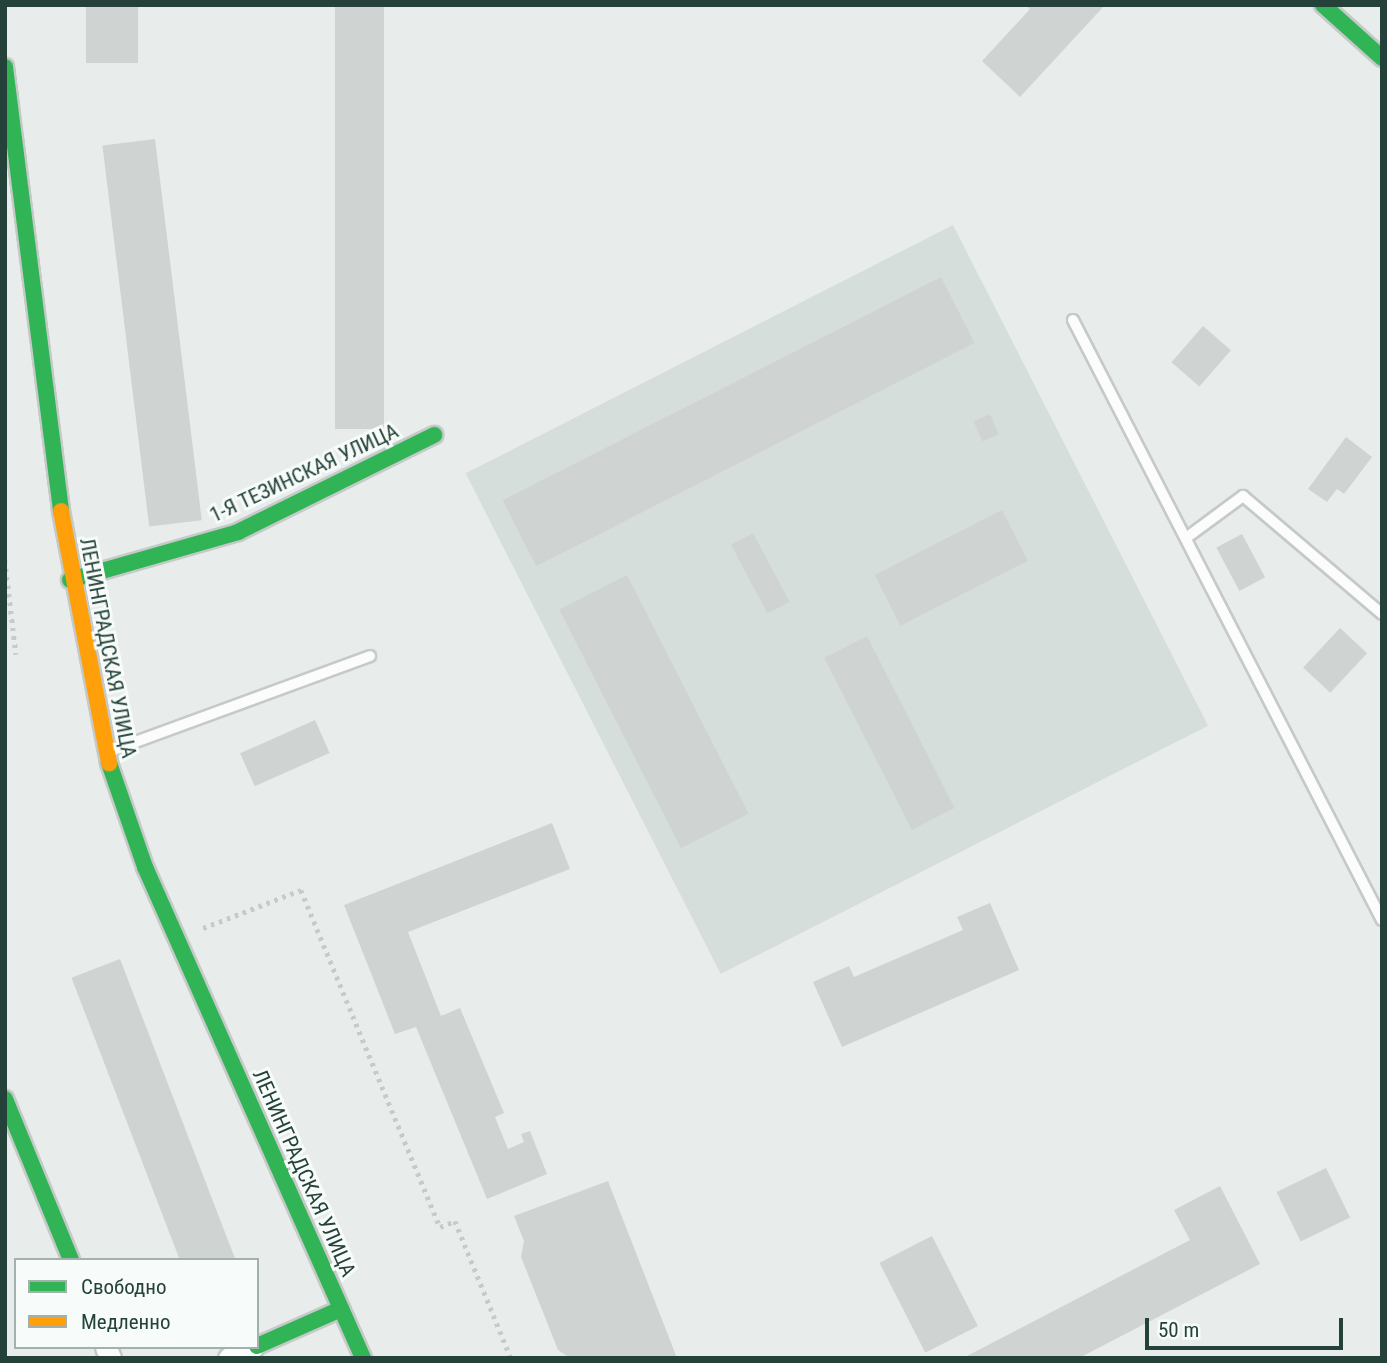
<!DOCTYPE html>
<meta charset="utf-8">
<style>
body{margin:0}
#map{position:relative;width:1387px;height:1363px;overflow:hidden;background:#e8edeb;font-family:"Roboto Condensed",sans-serif}
div>[style]{position:absolute}
.built>*{inset:0;background:#d6dedb;transform-origin:0 0}
.building>*{inset:0;background:#cfd4d2;transform-origin:0 0}
.path>*{height:4.5px;margin-top:-2.25px;transform-origin:0;background:repeating-linear-gradient(90deg,#c3ccca 0 3.5px,transparent 0 8.5px)}
.roads{filter:drop-shadow(2px 0 #c5cac8) drop-shadow(-2px 0 #c5cac8) drop-shadow(0 2px #c5cac8) drop-shadow(0 -2px #c5cac8)}
.lane>*{height:10px;margin:-5px;padding:0 5px;transform-origin:5px;border-radius:5px;background:#fcfcfc}
.street>*{height:21px;margin:-10.5px;padding:0 10.5px;transform-origin:10.5px;border-radius:10.5px;background:#fcfcfc}
.fast>*{height:16px;margin:-8px;padding:0 8px;transform-origin:8px;border-radius:8px;background:#30b455}
.slow>*{height:16px;margin:-8px;padding:0 8px;transform-origin:8px;border-radius:8px;background:#ff9f0a}
span{translate:-50% -50%;white-space:nowrap;text-align:center;line-height:1.15;-webkit-text-stroke:6px #f7fbf9;paint-order:stroke}
.street-label{font-size:21px;color:#24423a}
.frame{position:absolute;inset:0;border:7px solid #24423a;pointer-events:none}
.legend{position:absolute;left:14px;top:1258px;width:245px;height:91px;box-sizing:border-box;background:#f7fbf9;border:2px solid #a3b1ad;margin:0;padding:9px 12px;list-style:none;font-size:21px;color:#24423a}
.legend li{display:flex;align-items:center;gap:14px;height:35px}
.legend b{width:35px;border:2px solid #a3b1ad}
.scale{position:absolute;left:1145px;top:1318px;width:198px;height:32px;box-sizing:border-box;border:4px solid #24423a;border-top:0;padding-left:9px;font-size:21px;line-height:24px;white-space:nowrap;color:#24423a;-webkit-text-stroke:5px #f7fbf9;paint-order:stroke}
</style>
<div id="map">
<div class="built">
<i style="left:953px;top:225px;width:562px;height:547px;rotate:63deg"></i>
</div>
<div class="building">
<i style="left:86px;top:5px;width:52px;height:58px"></i>
<i style="left:335px;top:5px;width:49px;height:424px"></i>
<i style="clip-path:polygon(1025px 5px,1105px 5px,1020px 97px,982px 61px,1030px 9px)"></i>
<i style="left:155px;top:139px;width:384px;height:53px;rotate:83deg"></i>
<i style="left:941px;top:277px;width:74px;height:492px;rotate:63deg"></i>
<i style="left:1203px;top:326px;width:37px;height:48px;rotate:41deg"></i>
<i style="left:990px;top:414px;width:22px;height:18px;rotate:66deg"></i>
<i style="clip-path:polygon(1346px 437px,1372px 457px,1344px 494px,1337px 489px,1327px 502px,1308px 489px)"></i>
<i style="left:1002px;top:510px;width:57px;height:143px;rotate:63deg"></i>
<i style="left:753px;top:533px;width:78px;height:25px;rotate:62deg"></i>
<i style="left:1242px;top:534px;width:49px;height:29px;rotate:62deg"></i>
<i style="left:627px;top:575px;width:268px;height:76px;rotate:63deg"></i>
<i style="left:1340px;top:628px;width:37px;height:54px;rotate:43deg"></i>
<i style="left:867px;top:636px;width:193px;height:48px;rotate:63deg"></i>
<i style="left:315px;top:720px;width:36px;height:82px;rotate:66deg"></i>
<i style="clip-path:polygon(552px 823px,570px 869px,408px 932px,441px 1016px,460px 1008px,504px 1113px,495px 1117px,508px 1149px,524px 1142px,521px 1134px,530px 1131px,547px 1174px,487px 1199px,416px 1027px,395px 1034px,344px 905px)"></i>
<i style="clip-path:polygon(990px 903px,1019px 970px,842px 1047px,813px 982px,849px 966px,854px 977px,963px 930px,957px 917px)"></i>
<i style="left:120px;top:959px;width:323px;height:52px;rotate:69deg"></i>
<i style="left:1326px;top:1168px;width:55px;height:55px;rotate:64deg"></i>
<i style="clip-path:polygon(608px 1181px,677px 1358px,570px 1358px,558px 1350px,521px 1257px,524px 1241px,514px 1216px)"></i>
<i style="clip-path:polygon(1220px 1186px,1260px 1264px,1079px 1358px,963px 1358px,1190px 1240px,1174px 1210px)"></i>
<i style="left:932px;top:1236px;width:101px;height:59px;rotate:63deg"></i>
</div>
<div class="path">
<i style="left:5px;top:560px;width:95px;rotate:83.3deg"></i>
<i style="left:203px;top:928px;width:105px;rotate:-21.2deg"></i>
<i style="left:301px;top:890px;width:365px;rotate:67.6deg"></i>
<i style="left:440px;top:1227px;width:16px;rotate:-22deg"></i>
<i style="left:455px;top:1221px;width:148px;rotate:67.8deg"></i>
</div>
<div class="roads">
<div class="lane">
<i style="left:1073px;top:320px;width:675px;rotate:62.75deg"></i>
<i style="left:1186px;top:538px;width:71px;rotate:-36.4deg"></i>
<i style="left:1243px;top:496px;width:182px;rotate:40.3deg"></i>
<i style="left:108px;top:752px;width:279px;rotate:-20.1deg"></i>
</div>
<div class="street">
<i style="left:106px;top:1347px;width:12px;rotate:70deg"></i>
<i style="left:229px;top:1358px;width:26px;rotate:-25deg"></i>
</div>
<div class="fast">
<i style="left:1323px;top:5px;width:79px;rotate:41.9deg"></i>
<i style="left:5px;top:67px;width:448px;rotate:82.8deg"></i>
<i style="left:70px;top:580px;width:175px;rotate:-15.9deg"></i>
<i style="left:238px;top:532px;width:219px;rotate:-26.3deg"></i>
<i style="left:109px;top:763px;width:110px;rotate:70.9deg"></i>
<i style="left:145px;top:867px;width:537px;rotate:66.06deg"></i>
<i style="left:5px;top:1099px;width:174px;rotate:67.7deg"></i>
<i style="left:257px;top:1346px;width:92px;rotate:-23.8deg"></i>
</div>
<div class="slow">
<i style="left:61px;top:511px;width:257px;rotate:79.2deg"></i>
</div>
</div>
<div class="street-label">
<span style="left:304px;top:473px;rotate:-25deg">1-Я ТЕЗИНСКАЯ УЛИЦА</span>
<span style="left:108px;top:648px;rotate:79deg">ЛЕНИНГРАДСКАЯ УЛИЦА</span>
<span style="left:304px;top:1173px;rotate:66deg">ЛЕНИНГРАДСКАЯ УЛИЦА</span>
</div>
<div class="frame"></div>
<ul class="legend">
<li><b style="height:9px;background:#30b455"></b>Свободно</li>
<li><b style="height:9px;background:#ff9f0a"></b>Медленно</li>
</ul>
<div class="scale">50 m</div>
</div>
